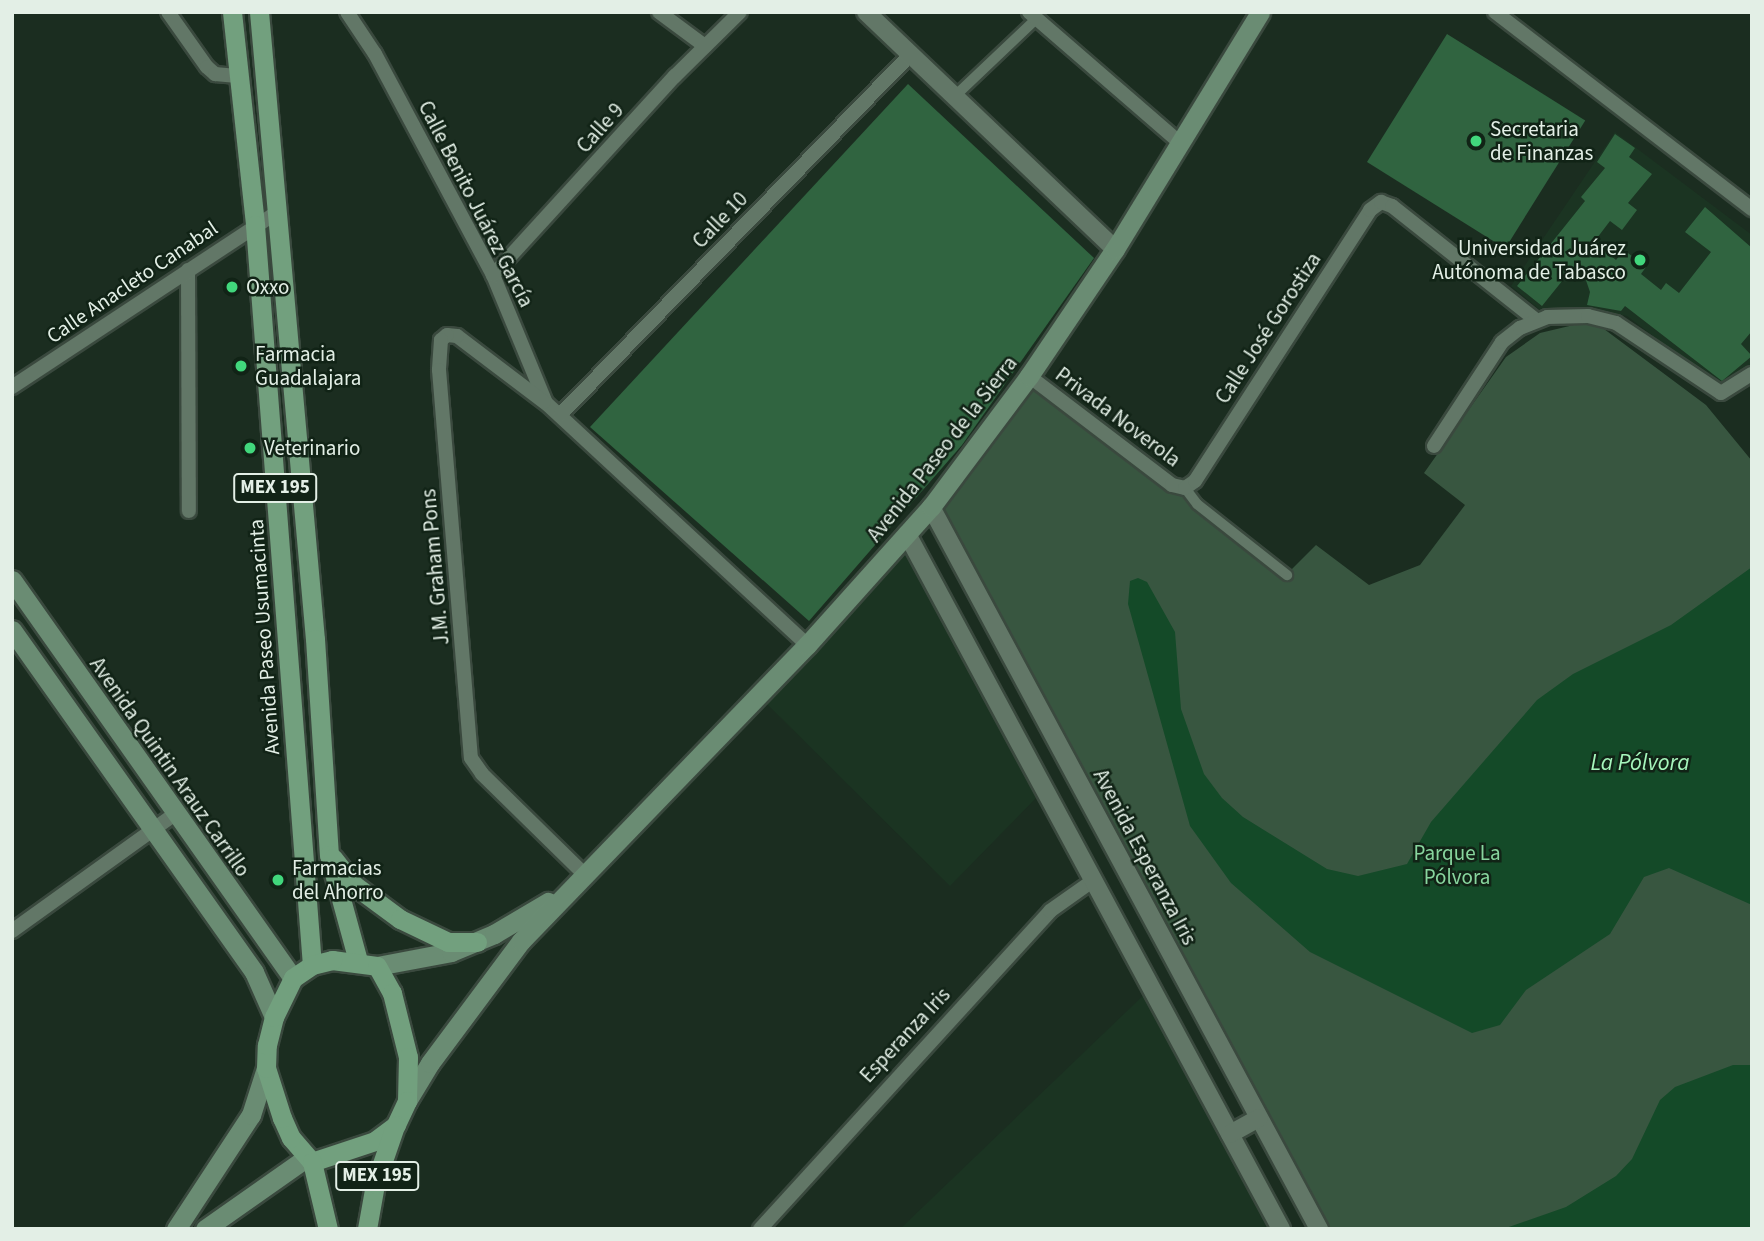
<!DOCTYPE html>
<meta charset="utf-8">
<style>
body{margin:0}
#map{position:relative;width:1764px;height:1241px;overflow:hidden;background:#1b2d20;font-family:"Source Sans 3",sans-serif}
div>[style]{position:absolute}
.built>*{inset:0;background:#1b3422}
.green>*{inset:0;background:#385640}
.water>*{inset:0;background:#144a28}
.building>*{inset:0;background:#306440;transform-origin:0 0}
.roads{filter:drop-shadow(2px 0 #3a493e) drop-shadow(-2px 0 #3a493e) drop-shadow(0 2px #3a493e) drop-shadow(0 -2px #3a493e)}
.pedestrian>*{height:10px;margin:-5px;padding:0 5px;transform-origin:5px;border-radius:5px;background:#627767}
.minor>*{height:14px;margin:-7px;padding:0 7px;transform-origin:7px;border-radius:7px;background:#627767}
.tertiary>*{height:18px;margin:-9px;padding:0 9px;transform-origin:9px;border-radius:9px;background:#627767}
.secondary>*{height:19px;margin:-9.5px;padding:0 9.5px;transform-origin:9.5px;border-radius:9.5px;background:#6a8c73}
.primary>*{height:19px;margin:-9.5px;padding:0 9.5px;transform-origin:9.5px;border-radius:9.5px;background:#72a07e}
.dots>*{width:19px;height:19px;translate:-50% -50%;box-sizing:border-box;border:4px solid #112316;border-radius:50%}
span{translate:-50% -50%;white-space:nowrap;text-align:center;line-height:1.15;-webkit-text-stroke:5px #112316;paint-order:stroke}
.shield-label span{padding:2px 5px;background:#112316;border:2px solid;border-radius:5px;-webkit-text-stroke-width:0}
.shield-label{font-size:19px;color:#e3efe6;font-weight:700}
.street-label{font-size:21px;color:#e3efe6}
.poi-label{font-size:21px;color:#e3efe6}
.left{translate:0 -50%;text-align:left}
.right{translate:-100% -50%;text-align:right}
.park-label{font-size:21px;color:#88d69e}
.water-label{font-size:23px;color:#a6f6bc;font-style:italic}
.frame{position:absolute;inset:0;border:14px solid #e3efe6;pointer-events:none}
</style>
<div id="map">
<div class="built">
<i style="clip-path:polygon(1615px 132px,1752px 235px,1752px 364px,1733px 382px,1715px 383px,1627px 316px,1581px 307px,1539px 309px,1511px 286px)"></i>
<i style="clip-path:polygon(907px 534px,1043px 791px,950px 886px,759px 696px)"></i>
<i style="clip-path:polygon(1151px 988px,1281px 1229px,900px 1229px)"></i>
</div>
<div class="green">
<i style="clip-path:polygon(1582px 323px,1600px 326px,1706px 405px,1752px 461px,1752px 1229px,1319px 1229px,931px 507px,1029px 376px,1286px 575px,1316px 545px,1369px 585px,1420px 565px,1465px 505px,1424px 473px,1506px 357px,1540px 333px)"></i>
</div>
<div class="water">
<i style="clip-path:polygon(1752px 567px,1752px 905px,1669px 868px,1644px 877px,1610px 934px,1526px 990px,1500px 1025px,1472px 1033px,1310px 952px,1231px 883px,1190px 826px,1128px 604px,1130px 581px,1138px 578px,1147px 582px,1175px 632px,1181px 709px,1204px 774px,1222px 798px,1243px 817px,1327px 869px,1358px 876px,1407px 864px,1431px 822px,1537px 700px,1573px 674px,1671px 625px)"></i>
<i style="clip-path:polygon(1733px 1065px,1752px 1065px,1752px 1229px,1503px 1229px,1566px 1207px,1616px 1176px,1632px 1159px,1660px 1100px,1675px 1087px)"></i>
</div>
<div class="building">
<i style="left:1447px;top:34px;width:163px;height:151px;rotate:32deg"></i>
<i style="clip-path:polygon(908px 84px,1094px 258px,962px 445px,809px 621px,590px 427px)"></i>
<i style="clip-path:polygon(1615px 134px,1635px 148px,1629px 157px,1652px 174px,1628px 203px,1637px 210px,1622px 230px,1610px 221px,1594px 242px,1616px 260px,1624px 250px,1646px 267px,1641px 274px,1661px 290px,1666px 283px,1679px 293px,1711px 252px,1685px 232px,1705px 207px,1752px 248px,1752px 331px,1741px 344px,1752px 356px,1722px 381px,1625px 306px,1621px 311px,1587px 305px,1590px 292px,1579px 260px,1542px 306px,1517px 286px,1585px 201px,1581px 197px,1605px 168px,1597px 162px)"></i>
</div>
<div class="roads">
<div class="pedestrian">
<i style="left:955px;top:96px;width:112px;rotate:-43.5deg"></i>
<i style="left:1185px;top:488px;width:20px;rotate:53deg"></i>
<i style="left:1197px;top:504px;width:115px;rotate:38.3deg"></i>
</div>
<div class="minor">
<i style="left:168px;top:12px;width:67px;rotate:54.7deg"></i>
<i style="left:207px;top:67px;width:11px;rotate:41deg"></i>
<i style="left:215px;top:74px;width:22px;rotate:5deg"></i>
<i style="left:347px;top:12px;width:50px;rotate:56.3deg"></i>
<i style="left:375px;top:54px;width:251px;rotate:61.9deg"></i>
<i style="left:493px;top:275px;width:139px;rotate:67.5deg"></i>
<i style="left:546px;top:403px;width:356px;rotate:42.8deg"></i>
<i style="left:659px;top:12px;width:57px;rotate:36.5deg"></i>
<i style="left:1029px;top:12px;width:200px;rotate:40.9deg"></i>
<i style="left:1495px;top:12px;width:324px;rotate:37.5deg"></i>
<i style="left:188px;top:270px;width:241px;rotate:89.8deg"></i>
<i style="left:493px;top:275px;width:270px;rotate:-47.6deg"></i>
<i style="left:675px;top:76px;width:91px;rotate:-44.6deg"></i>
<i style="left:1029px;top:376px;width:180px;rotate:37.3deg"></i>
<i style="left:1172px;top:485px;width:13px;rotate:13deg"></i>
<i style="left:1185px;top:488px;width:12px;rotate:-35deg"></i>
<i style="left:1195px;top:481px;width:323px;rotate:-57.1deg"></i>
<i style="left:1370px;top:210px;width:14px;rotate:-36deg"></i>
<i style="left:1381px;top:202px;width:12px;rotate:20deg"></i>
<i style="left:1392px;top:206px;width:184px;rotate:38.4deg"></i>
<i style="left:12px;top:387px;width:318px;rotate:-33.4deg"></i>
<i style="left:544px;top:402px;width:109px;rotate:-142.8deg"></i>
<i style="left:457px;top:336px;width:10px;rotate:-174deg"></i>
<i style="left:447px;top:335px;width:8px;rotate:140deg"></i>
<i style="left:441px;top:340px;width:30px;rotate:94deg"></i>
<i style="left:439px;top:370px;width:389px;rotate:85.3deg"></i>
<i style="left:471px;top:758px;width:19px;rotate:55deg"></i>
<i style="left:482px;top:774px;width:143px;rotate:44.4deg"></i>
<i style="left:560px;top:415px;width:502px;rotate:-45.81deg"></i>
<i style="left:1434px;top:446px;width:124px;rotate:-56.8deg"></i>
<i style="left:1502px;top:342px;width:23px;rotate:-38deg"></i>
<i style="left:1520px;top:328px;width:29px;rotate:-22deg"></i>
<i style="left:1547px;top:317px;width:41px;rotate:-1.4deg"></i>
<i style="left:1588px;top:316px;width:29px;rotate:14deg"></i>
<i style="left:1616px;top:323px;width:126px;rotate:33.7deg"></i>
<i style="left:1721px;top:393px;width:36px;rotate:-32deg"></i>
<i style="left:12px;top:931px;width:201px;rotate:-35.7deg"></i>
<i style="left:760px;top:1229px;width:430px;rotate:-47.6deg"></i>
<i style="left:1050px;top:911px;width:50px;rotate:-35.3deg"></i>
</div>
<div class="tertiary">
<i style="left:866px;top:12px;width:344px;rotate:43.6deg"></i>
<i style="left:931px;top:507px;width:820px;rotate:61.75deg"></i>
<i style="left:907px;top:534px;width:789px;rotate:61.71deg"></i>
<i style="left:1230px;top:1134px;width:33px;rotate:-29deg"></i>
</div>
<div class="secondary">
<i style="left:12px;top:580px;width:487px;rotate:54.8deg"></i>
<i style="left:12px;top:630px;width:419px;rotate:54.7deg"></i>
<i style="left:254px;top:972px;width:49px;rotate:66deg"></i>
<i style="left:377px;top:966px;width:75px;rotate:-10.7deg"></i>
<i style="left:451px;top:952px;width:47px;rotate:-22.7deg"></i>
<i style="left:494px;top:934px;width:63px;rotate:-30.7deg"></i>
<i style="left:407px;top:1101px;width:44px;rotate:-58.8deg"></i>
<i style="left:430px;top:1063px;width:152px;rotate:-53.3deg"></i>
<i style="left:521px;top:941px;width:412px;rotate:-46deg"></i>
<i style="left:807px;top:645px;width:186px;rotate:-48.1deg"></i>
<i style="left:931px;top:507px;width:164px;rotate:-53.2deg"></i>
<i style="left:1029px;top:376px;width:153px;rotate:-55.9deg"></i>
<i style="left:1115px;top:249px;width:278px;rotate:-58.5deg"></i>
<i style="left:176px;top:1229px;width:136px;rotate:-56.7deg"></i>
<i style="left:251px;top:1115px;width:49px;rotate:-72.3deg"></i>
<i style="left:205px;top:1229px;width:123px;rotate:-35.1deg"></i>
</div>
<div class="primary">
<i style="left:232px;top:12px;width:214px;rotate:83.8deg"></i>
<i style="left:255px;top:225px;width:742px;rotate:85.6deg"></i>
<i style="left:259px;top:12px;width:629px;rotate:84.9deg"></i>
<i style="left:315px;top:639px;width:216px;rotate:86.3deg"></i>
<i style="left:329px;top:855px;width:110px;rotate:74.7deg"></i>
<i style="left:333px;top:858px;width:34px;rotate:52deg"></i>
<i style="left:354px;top:885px;width:57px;rotate:36.5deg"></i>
<i style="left:400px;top:919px;width:53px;rotate:25.6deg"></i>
<i style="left:448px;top:942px;width:29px"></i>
<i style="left:332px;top:960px;width:45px;rotate:7.6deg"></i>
<i style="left:377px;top:966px;width:31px;rotate:61deg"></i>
<i style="left:392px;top:993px;width:66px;rotate:76deg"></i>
<i style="left:408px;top:1057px;width:44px;rotate:91.3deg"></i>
<i style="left:407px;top:1101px;width:26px;rotate:115deg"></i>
<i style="left:396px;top:1125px;width:26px;rotate:143deg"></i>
<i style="left:375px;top:1141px;width:66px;rotate:161.6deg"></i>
<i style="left:312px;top:1162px;width:32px;rotate:-131deg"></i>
<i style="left:291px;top:1138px;width:22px;rotate:-114deg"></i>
<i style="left:282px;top:1118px;width:52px;rotate:-107.7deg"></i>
<i style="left:266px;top:1068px;width:23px;rotate:-88deg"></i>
<i style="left:267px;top:1045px;width:29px;rotate:-76deg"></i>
<i style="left:274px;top:1017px;width:43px;rotate:-64deg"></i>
<i style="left:293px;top:978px;width:23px;rotate:-34deg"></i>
<i style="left:312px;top:965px;width:21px;rotate:-14deg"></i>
<i style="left:312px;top:1162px;width:69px;rotate:76.6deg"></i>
<i style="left:367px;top:1229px;width:46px;rotate:-79.9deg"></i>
<i style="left:375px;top:1184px;width:61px;rotate:-71deg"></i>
</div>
</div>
<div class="dots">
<i style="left:1476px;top:141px;background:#41d77c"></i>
<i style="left:1640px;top:260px;background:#41d77c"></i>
<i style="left:232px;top:287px;background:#41d77c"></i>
<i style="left:241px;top:366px;background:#41d77c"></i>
<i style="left:250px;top:448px;background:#41d77c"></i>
<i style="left:278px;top:880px;background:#41d77c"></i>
</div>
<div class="shield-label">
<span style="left:275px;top:488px">MEX 195</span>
<span style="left:377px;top:1176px">MEX 195</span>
</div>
<div class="street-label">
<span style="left:600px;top:128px;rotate:-48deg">Calle 9</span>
<span style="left:476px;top:204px;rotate:63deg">Calle Benito Juárez García</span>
<span style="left:720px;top:220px;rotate:-46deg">Calle 10</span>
<span style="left:132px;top:282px;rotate:-34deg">Calle Anacleto Canabal</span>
<span style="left:1268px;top:328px;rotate:-57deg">Calle José Gorostiza</span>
<span style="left:1118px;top:417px;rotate:37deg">Privada Noverola</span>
<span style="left:942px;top:449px;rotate:-52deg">Avenida Paseo de la Sierra</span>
<span style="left:435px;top:567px;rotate:-95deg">J.M. Graham Pons</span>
<span style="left:264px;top:637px;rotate:-94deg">Avenida Paseo Usumacinta</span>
<span style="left:170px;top:767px;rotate:55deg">Avenida Quintin Arauz Carrillo</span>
<span style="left:1145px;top:857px;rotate:62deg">Avenida Esperanza Iris</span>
<span style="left:905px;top:1035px;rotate:-47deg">Esperanza Iris</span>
</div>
<div class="poi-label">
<span class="left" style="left:1490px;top:141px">Secretaria<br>de Finanzas</span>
<span class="right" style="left:1626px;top:260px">Universidad Juárez<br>Autónoma de Tabasco</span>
<span class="left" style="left:246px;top:287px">Oxxo</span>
<span class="left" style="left:255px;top:366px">Farmacia<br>Guadalajara</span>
<span class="left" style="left:264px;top:448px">Veterinario</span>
<span class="left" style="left:292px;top:880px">Farmacias<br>del Ahorro</span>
</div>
<div class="park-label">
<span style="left:1457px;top:865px">Parque La<br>Pólvora</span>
</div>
<div class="water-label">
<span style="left:1640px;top:763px">La Pólvora</span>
</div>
<div class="frame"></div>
</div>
